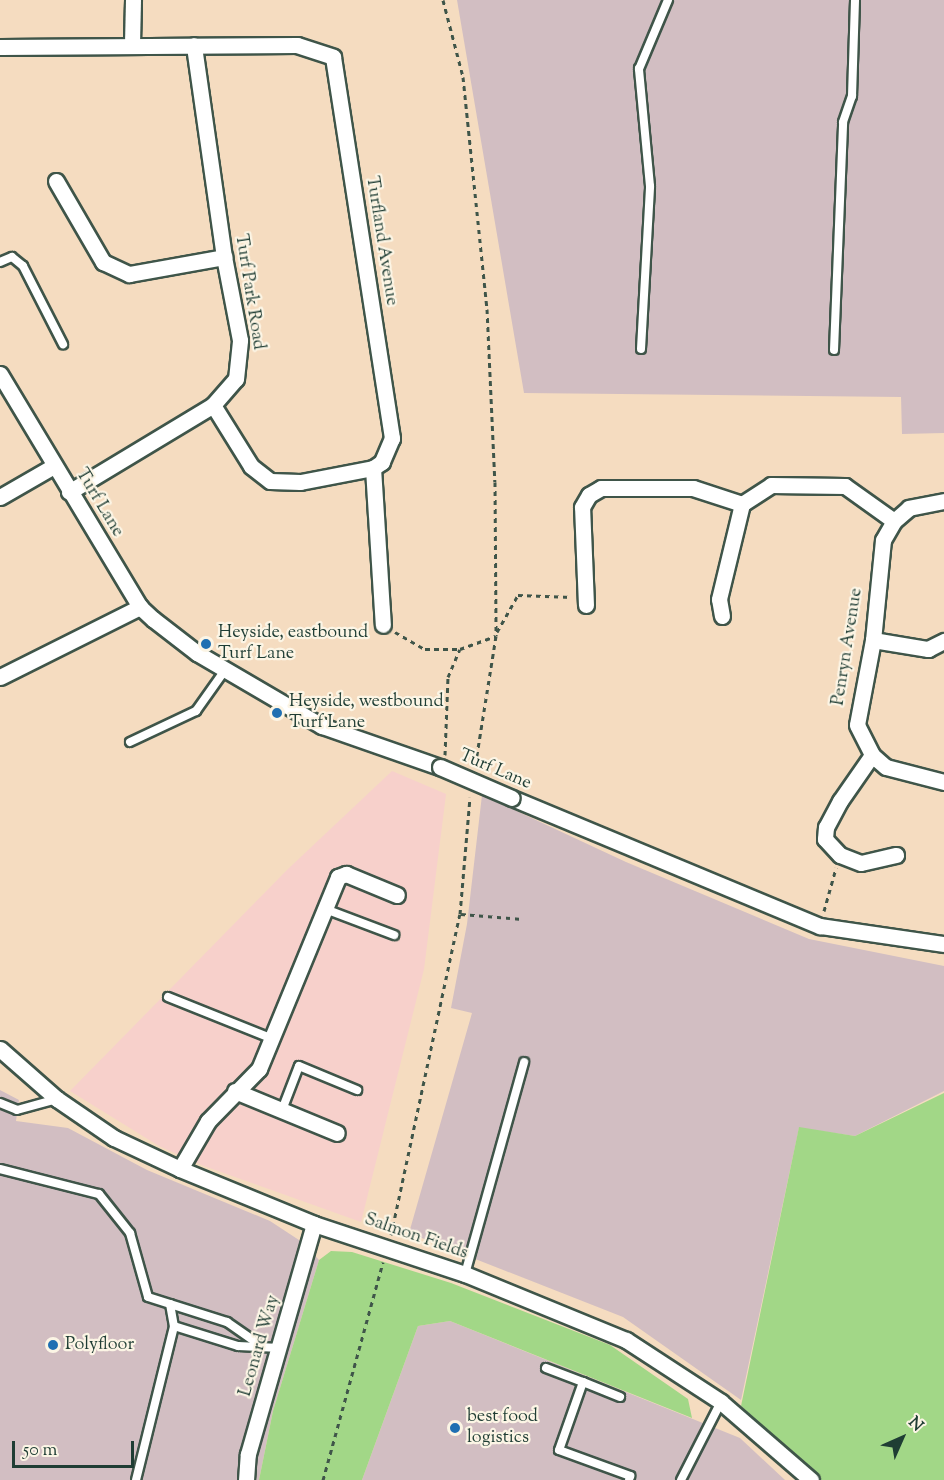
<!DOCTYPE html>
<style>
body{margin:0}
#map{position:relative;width:944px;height:1480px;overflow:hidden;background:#f5dcc0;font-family:"Sorts Mill Goudy",serif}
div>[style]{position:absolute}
.built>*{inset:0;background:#f7d0cb}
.industrial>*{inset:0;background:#d2bec2}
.green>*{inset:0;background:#a2d787}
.path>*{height:3px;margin-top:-1.5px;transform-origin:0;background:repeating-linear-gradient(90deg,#3f5549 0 4.5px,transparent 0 9px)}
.roads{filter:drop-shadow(2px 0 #3f5549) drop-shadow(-2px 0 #3f5549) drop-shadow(0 2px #3f5549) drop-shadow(0 -2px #3f5549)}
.service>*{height:8px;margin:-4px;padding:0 4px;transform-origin:4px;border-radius:4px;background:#fff}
.minor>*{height:15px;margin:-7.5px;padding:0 7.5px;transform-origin:7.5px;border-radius:7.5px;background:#fff}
.bridges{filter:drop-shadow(2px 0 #3f5549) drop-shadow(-2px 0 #3f5549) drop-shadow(0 2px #3f5549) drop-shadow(0 -2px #3f5549)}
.minor-bridge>*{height:15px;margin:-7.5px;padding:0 7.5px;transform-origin:7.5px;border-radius:7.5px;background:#fff}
.dots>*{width:16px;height:16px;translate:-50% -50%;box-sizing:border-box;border:3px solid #fcf5e5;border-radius:50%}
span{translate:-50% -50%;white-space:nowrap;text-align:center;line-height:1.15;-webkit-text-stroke:4.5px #fcf5e5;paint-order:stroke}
.street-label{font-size:18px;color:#1f3d34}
.poi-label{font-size:18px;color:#1f3d34}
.left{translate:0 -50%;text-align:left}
.north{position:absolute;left:872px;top:1408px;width:60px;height:60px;-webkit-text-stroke:4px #fcf5e5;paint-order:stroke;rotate:45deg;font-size:16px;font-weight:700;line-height:24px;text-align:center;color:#1f3d34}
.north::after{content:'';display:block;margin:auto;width:21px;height:27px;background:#1f3d34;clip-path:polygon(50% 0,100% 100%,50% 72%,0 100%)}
.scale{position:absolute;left:12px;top:1441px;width:122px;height:27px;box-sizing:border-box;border:3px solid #1f3d34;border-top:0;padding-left:8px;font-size:18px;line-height:21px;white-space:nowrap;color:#1f3d34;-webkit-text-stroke:4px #fcf5e5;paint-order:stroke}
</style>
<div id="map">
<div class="built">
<i style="clip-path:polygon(392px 771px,446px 794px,424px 969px,361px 1222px,204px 1166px,159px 1146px,70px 1091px,288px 869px)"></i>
</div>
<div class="industrial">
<i style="clip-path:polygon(457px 0,944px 0,944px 433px,902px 434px,901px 397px,524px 393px)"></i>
<i style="clip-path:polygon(482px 795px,626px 862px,809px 939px,944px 966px,944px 1091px,855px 1136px,799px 1128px,741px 1400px,623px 1317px,409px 1233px,472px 1013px,451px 1008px,467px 924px)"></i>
<i style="clip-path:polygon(0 1090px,19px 1100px,16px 1121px,68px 1128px,147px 1170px,270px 1221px,302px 1242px,319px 1260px,273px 1411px,259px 1480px,0 1480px)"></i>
<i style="clip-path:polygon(450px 1321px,740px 1438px,785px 1480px,362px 1480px,418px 1326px)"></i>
</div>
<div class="green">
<i style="clip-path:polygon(944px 1093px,944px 1480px,821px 1480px,741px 1406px,799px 1127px,855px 1136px)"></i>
<i style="clip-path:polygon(331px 1251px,352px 1252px,451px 1283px,610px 1345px,688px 1399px,692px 1418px,450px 1321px,418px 1326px,362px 1480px,259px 1480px,273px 1411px,319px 1260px)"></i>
</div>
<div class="path">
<i style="left:443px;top:0;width:80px;rotate:75.4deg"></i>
<i style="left:463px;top:77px;width:233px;rotate:84.1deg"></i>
<i style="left:487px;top:309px;width:173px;rotate:87.4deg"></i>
<i style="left:495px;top:482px;width:154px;rotate:89.6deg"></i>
<i style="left:496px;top:636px;width:133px;rotate:99.1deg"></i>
<i style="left:395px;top:632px;width:34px;rotate:30deg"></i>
<i style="left:425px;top:649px;width:35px"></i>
<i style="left:460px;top:649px;width:38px;rotate:-20deg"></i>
<i style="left:497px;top:632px;width:43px;rotate:-60.4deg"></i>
<i style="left:518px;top:595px;width:54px;rotate:2.1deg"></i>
<i style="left:445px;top:755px;width:78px;rotate:-87.8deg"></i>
<i style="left:448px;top:677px;width:30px;rotate:-67deg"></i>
<i style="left:824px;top:911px;width:45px;rotate:-74.4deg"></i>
<i style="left:461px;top:914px;width:61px;rotate:4.7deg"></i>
<i style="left:391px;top:1235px;width:328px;rotate:-77.9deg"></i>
<i style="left:460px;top:914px;width:117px;rotate:-85.1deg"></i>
<i style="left:323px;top:1480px;width:226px;rotate:-74.6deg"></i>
</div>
<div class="roads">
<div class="service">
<i style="left:0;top:262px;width:13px;rotate:-23deg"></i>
<i style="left:12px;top:257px;width:14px;rotate:39deg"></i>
<i style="left:23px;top:266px;width:88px;rotate:62.9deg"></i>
<i style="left:641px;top:349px;width:163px;rotate:-86.8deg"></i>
<i style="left:650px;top:186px;width:118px;rotate:-95.4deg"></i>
<i style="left:639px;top:69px;width:75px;rotate:-67.2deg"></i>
<i style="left:834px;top:350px;width:228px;rotate:-87.7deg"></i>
<i style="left:843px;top:122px;width:28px;rotate:-71deg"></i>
<i style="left:852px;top:96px;width:96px;rotate:-88.2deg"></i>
<i style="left:130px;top:742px;width:73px;rotate:-25.2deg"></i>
<i style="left:196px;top:711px;width:50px;rotate:-54.7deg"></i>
<i style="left:325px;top:909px;width:74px;rotate:20.6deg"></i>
<i style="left:168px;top:997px;width:113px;rotate:21.8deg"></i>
<i style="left:0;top:1103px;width:18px;rotate:22deg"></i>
<i style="left:17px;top:1110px;width:41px;rotate:-15.4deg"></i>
<i style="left:282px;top:1110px;width:47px;rotate:-68.9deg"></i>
<i style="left:299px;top:1066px;width:63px;rotate:22.5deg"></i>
<i style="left:0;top:1169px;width:102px;rotate:14.2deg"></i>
<i style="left:99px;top:1194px;width:50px;rotate:51.5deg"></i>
<i style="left:130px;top:1233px;width:66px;rotate:74.3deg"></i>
<i style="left:148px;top:1297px;width:83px;rotate:17.6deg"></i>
<i style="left:227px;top:1322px;width:40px;rotate:34.9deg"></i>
<i style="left:465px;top:1274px;width:220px;rotate:-74.4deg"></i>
<i style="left:170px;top:1304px;width:22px;rotate:80deg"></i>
<i style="left:546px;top:1368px;width:40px;rotate:21deg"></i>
<i style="left:583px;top:1382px;width:72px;rotate:109.4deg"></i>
<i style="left:559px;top:1450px;width:76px;rotate:20.1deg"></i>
<i style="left:630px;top:1476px;width:4px;rotate:104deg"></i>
<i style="left:583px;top:1382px;width:40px;rotate:22deg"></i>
<i style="left:136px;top:1480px;width:159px;rotate:-76.1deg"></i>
<i style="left:174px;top:1326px;width:67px;rotate:17.4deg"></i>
<i style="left:238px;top:1346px;width:42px;rotate:2.7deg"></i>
<i style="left:681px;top:1480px;width:88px;rotate:-62.9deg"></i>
</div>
<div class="minor">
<i style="left:132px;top:44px;width:44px;rotate:-88.7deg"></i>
<i style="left:0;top:47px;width:297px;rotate:-0.4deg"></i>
<i style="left:297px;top:45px;width:38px;rotate:18deg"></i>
<i style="left:333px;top:57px;width:386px;rotate:81.2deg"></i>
<i style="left:392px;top:438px;width:26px;rotate:113deg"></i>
<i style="left:382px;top:462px;width:11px;rotate:146deg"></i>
<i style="left:373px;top:468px;width:74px;rotate:169.1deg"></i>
<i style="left:300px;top:482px;width:30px;rotate:-178deg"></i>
<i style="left:270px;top:481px;width:24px;rotate:-142deg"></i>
<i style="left:251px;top:466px;width:72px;rotate:-121.9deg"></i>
<i style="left:56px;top:181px;width:94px;rotate:59.9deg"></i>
<i style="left:103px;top:262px;width:29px;rotate:25deg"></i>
<i style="left:129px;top:274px;width:97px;rotate:-10.1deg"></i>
<i style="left:0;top:374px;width:272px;rotate:59deg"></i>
<i style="left:140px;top:607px;width:18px;rotate:43deg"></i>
<i style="left:153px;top:619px;width:56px;rotate:37.7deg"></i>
<i style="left:197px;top:653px;width:145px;rotate:30.3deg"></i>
<i style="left:322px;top:726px;width:125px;rotate:19.2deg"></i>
<i style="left:373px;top:468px;width:157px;rotate:86.4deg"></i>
<i style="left:69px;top:492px;width:168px;rotate:-31.1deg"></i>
<i style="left:213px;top:405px;width:35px;rotate:-49deg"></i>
<i style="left:236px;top:379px;width:39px;rotate:-84deg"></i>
<i style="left:240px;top:340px;width:85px;rotate:-100.9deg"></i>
<i style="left:224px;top:257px;width:214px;rotate:-98.1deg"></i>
<i style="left:0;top:497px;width:62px;rotate:-29.9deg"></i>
<i style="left:944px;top:501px;width:36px;rotate:169deg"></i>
<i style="left:909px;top:508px;width:20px;rotate:139deg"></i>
<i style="left:894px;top:521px;width:22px;rotate:120deg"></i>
<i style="left:883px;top:540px;width:100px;rotate:95.7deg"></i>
<i style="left:873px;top:640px;width:86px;rotate:100.7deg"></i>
<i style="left:857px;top:725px;width:34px;rotate:63deg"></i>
<i style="left:872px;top:755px;width:18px;rotate:41deg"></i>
<i style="left:886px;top:767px;width:60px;rotate:14.5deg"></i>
<i style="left:586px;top:605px;width:98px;rotate:-92.3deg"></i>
<i style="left:582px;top:507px;width:14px;rotate:-60deg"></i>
<i style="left:589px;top:495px;width:14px;rotate:-30deg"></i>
<i style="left:601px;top:488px;width:92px"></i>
<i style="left:693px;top:488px;width:52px;rotate:18.1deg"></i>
<i style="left:742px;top:504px;width:35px;rotate:-33deg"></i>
<i style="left:771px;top:485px;width:74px;rotate:0.8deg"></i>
<i style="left:845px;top:486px;width:60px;rotate:35.5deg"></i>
<i style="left:722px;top:616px;width:17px;rotate:-100deg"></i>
<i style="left:719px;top:599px;width:98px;rotate:-76.4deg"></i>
<i style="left:873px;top:640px;width:56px;rotate:9.3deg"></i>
<i style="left:928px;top:649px;width:18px;rotate:-27deg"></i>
<i style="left:0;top:677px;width:157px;rotate:-26.6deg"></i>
<i style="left:872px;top:755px;width:56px;rotate:124.8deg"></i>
<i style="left:840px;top:801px;width:30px;rotate:118deg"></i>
<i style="left:826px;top:827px;width:12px;rotate:95deg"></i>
<i style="left:825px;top:839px;width:22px;rotate:47deg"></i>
<i style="left:840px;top:855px;width:22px;rotate:21deg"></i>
<i style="left:861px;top:863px;width:36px;rotate:-13deg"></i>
<i style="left:512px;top:798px;width:334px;rotate:22.6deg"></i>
<i style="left:820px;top:926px;width:125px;rotate:8.3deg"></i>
<i style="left:0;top:1049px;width:76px;rotate:41.3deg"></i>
<i style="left:57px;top:1099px;width:69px;rotate:34.4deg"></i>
<i style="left:114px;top:1138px;width:73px;rotate:25.2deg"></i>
<i style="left:180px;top:1169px;width:145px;rotate:22.3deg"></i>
<i style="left:314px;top:1224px;width:159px;rotate:18.3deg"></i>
<i style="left:465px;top:1274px;width:174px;rotate:22.3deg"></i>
<i style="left:626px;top:1340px;width:113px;rotate:33.1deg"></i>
<i style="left:721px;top:1402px;width:119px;rotate:40.9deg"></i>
<i style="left:235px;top:1091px;width:110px;rotate:22.4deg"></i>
<i style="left:180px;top:1169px;width:56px;rotate:-59.7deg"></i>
<i style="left:208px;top:1121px;width:73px;rotate:-45.6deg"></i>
<i style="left:259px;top:1069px;width:208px;rotate:-67.6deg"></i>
<i style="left:338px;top:877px;width:9px;rotate:-21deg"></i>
<i style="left:346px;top:874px;width:55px;rotate:22.4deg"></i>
<i style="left:246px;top:1480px;width:26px;rotate:-86deg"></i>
<i style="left:248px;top:1454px;width:239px;rotate:-74deg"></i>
</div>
</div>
<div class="bridges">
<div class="minor-bridge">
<i style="left:440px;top:767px;width:78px;rotate:23.3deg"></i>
</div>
</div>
<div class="dots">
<i style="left:206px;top:644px;background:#1f6fb2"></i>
<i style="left:277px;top:713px;background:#1f6fb2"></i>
<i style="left:53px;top:1345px;background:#1f6fb2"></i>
<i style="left:455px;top:1428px;background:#1f6fb2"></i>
</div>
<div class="street-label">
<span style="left:381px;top:241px;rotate:81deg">Turfland Avenue</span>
<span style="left:249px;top:292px;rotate:81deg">Turf Park Road</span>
<span style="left:99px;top:503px;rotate:59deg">Turf Lane</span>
<span style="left:848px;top:647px;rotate:-81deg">Penryn Avenue</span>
<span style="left:495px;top:770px;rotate:23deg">Turf Lane</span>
<span style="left:416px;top:1237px;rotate:19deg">Salmon Fields</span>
<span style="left:260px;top:1346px;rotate:-74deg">Leonard Way</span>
</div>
<div class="poi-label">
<span class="left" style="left:218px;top:644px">Heyside, eastbound<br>Turf Lane</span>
<span class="left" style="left:289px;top:713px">Heyside, westbound<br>Turf Lane</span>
<span class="left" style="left:65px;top:1345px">Polyfloor</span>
<span class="left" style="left:467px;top:1428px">best food<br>logistics</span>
</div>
<div class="north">N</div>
<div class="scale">50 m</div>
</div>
